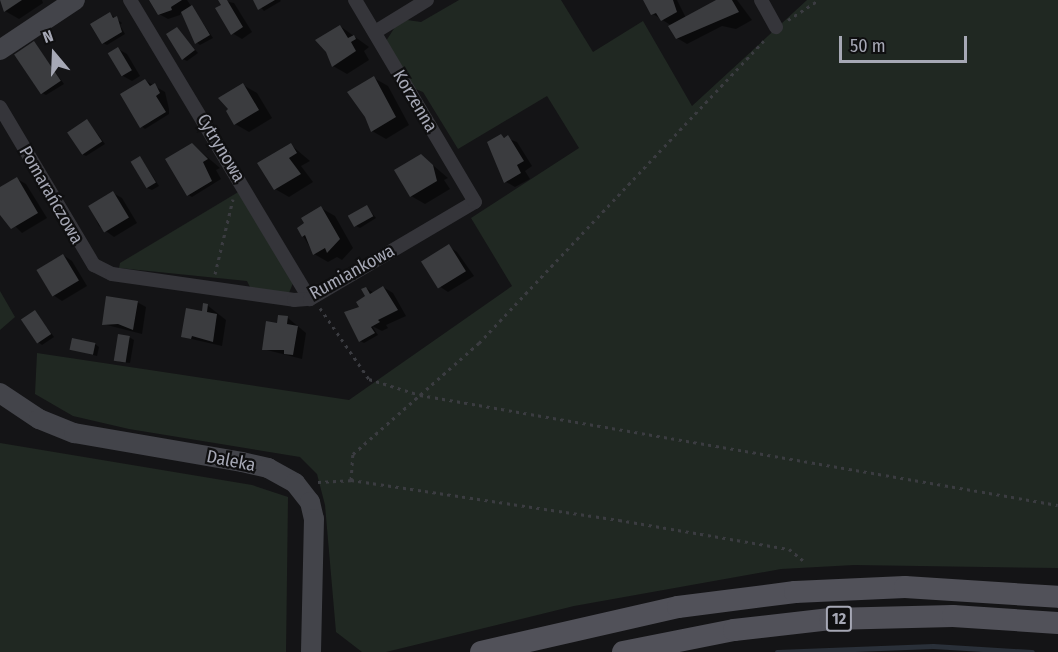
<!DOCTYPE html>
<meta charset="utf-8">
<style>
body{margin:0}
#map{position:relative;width:1058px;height:652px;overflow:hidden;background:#141416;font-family:"Fira Sans Condensed",sans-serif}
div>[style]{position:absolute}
.green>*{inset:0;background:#202822}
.shadow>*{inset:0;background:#0007}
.stream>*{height:5px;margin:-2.5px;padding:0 2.5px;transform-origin:2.5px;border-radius:2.5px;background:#2a3039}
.building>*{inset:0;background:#3b3c3f;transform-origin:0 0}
.path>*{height:3px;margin-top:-1.5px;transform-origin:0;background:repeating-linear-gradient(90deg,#3b3c41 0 3px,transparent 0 7.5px)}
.street>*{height:14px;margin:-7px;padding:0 7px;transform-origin:7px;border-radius:7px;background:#35353a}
.secondary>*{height:20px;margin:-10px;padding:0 10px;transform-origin:10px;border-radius:10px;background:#43444a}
.primary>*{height:22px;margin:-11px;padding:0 11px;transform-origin:11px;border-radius:11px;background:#515159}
span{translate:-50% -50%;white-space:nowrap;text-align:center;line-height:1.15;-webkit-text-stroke:4.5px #0f0f10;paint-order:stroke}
.shield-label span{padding:2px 4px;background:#0f0f10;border:2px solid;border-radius:4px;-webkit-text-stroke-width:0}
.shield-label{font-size:16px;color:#a6a8b5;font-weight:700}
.street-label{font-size:18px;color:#a6a8b5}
.north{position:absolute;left:24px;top:24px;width:60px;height:60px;-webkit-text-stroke:4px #0f0f10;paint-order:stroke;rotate:341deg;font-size:16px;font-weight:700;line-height:24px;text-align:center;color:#a6a8b5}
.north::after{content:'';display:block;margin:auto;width:21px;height:27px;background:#a6a8b5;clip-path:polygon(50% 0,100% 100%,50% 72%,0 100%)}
.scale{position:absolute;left:839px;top:36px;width:128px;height:27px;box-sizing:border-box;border:3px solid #a6a8b5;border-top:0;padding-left:8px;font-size:18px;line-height:21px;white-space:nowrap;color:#a6a8b5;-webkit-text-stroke:4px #0f0f10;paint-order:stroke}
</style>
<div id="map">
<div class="green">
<i style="clip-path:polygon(459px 0,561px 0,593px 52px,643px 21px,692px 106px,807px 0,1058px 0,1058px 568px,854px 565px,781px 569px,574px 606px,386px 652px,362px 652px,336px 632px,325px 505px,317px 474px,300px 457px,129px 429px,73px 416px,35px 394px,37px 353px,349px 400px,512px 286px,471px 218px,579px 148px,547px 96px,458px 149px,423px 92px,413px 88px,386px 41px,395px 27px,407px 20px,421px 22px)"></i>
<i style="clip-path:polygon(240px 191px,293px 283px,289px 293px,251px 289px,247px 281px,119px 268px,120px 263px)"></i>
<i style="clip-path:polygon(0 291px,15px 317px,0 330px)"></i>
<i style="clip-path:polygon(0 443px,252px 485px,288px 497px,286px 652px,0 652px)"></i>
</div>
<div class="shadow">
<i style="clip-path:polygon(0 0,42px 0,43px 3px,19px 19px,5px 11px)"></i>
<i style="clip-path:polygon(150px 0,187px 0,213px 38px,200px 45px,196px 42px,197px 36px,182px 11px,180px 15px,168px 19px,159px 14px)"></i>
<i style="clip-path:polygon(220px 0,234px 3px,252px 32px,242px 39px,232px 33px)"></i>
<i style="clip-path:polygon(254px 0,280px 0,281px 1px,264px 11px)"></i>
<i style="clip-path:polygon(644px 0,677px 0,686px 18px,719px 0,737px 0,752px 20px,736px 29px,722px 26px,687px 44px,677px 38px,672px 26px,653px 14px)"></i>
<i style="clip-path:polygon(110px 14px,122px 23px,120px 25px,125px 34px,107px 45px,103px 43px)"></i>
<i style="clip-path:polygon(340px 26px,369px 47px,364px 51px,369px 60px,347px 74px,333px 66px)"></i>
<i style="clip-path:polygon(177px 29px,198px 53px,187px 61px,183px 59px)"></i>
<i style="clip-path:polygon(34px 43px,64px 84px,46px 95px,42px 93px)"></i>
<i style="clip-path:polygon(118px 49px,127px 54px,140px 76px,132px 81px,123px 76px)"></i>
<i style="clip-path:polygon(374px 78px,388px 86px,409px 125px,386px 139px,372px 131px)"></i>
<i style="clip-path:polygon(146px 81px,165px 92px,169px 109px,169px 114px,145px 129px,141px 126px)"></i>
<i style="clip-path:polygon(243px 85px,257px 93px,272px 118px,249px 132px,235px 124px)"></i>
<i style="clip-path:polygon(87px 120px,105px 144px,86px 156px,82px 154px)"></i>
<i style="clip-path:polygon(501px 136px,517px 142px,532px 166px,525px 171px,530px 179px,515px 187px,506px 182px,489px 143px)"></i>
<i style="clip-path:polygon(192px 144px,220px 168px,216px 170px,221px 179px,192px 197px,188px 195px)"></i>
<i style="clip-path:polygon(291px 145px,310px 161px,301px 166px,313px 182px,289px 197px,275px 189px)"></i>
<i style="clip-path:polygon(421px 155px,448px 178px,444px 180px,450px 189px,425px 204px,411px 196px)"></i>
<i style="clip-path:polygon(140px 157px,159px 186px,152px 190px,147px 188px)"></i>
<i style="clip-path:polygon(17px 179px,26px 184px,47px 218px,22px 233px,0 211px,0 188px)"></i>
<i style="clip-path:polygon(113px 193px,122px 198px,137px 223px,114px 237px,99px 226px,90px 207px)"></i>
<i style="clip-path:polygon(367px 207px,376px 218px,360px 228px,356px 226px)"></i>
<i style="clip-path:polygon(321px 208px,335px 216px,353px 248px,342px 260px,337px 257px,328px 262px,314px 254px,303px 236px)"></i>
<i style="clip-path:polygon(448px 246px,457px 252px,474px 276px,448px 292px,439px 286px)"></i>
<i style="clip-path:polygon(63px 255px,72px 261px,87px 286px,62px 301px,53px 295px)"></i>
<i style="clip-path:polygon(383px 287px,393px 293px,406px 316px,386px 325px,388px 328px,382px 331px,372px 326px,378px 335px,364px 343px,360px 341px,359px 308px,367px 297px,366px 288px,374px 293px)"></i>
<i style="clip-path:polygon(137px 302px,146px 307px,142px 334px,103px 324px)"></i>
<i style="clip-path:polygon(207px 305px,226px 320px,222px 346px,183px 337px)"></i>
<i style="clip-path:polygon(35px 312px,54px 337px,42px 345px,38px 342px)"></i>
<i style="clip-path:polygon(288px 318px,306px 333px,302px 359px,263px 349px,278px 325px)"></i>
<i style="clip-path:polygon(129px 337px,134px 340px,130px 363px,120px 362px,116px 360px)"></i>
<i style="clip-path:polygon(95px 344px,99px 347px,97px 356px,71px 349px)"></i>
</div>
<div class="stream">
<i style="left:777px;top:652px;width:156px;rotate:-2.2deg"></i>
<i style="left:933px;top:646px;width:99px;rotate:3.5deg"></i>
</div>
<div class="building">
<i style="clip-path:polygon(0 0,22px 0,4px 12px)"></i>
<i style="clip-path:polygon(149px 0,182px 0,171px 7px,172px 10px,158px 15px)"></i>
<i style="clip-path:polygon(218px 0,227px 0,243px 27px,231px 35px,215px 8px,221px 5px)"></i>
<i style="clip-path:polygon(253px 0,275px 0,258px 10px)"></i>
<i style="clip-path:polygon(643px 0,673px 0,677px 12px,661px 21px,656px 13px,651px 15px)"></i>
<i style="clip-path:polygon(716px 0,732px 0,739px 12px,676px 39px,668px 26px)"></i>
<i style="clip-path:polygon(192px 5px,210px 35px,195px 44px,181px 12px)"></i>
<i style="clip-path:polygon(110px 12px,113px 18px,117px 16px,122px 32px,102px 44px,90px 24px)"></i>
<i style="clip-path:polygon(340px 25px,348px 38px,354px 35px,356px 39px,351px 42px,356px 51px,332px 67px,326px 52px,315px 40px)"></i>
<i style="clip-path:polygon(177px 27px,195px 50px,182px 60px,166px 34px)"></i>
<i style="left:34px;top:41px;width:48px;height:24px;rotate:56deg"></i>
<i style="left:118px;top:47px;width:27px;height:12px;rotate:59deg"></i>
<i style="clip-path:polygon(374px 76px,396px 117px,371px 132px,365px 117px,347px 92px)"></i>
<i style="clip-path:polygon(145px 79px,150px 86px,155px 83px,160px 93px,156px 96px,166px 112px,140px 128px,120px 94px)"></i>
<i style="clip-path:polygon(243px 83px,259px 110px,234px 125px,226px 111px,228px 109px,218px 98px)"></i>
<i style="left:87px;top:119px;width:27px;height:24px;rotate:56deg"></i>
<i style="clip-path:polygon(501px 134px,504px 138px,508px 135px,524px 161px,517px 165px,521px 173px,504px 183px,487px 142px)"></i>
<i style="clip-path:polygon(192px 143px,208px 159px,203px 162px,212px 181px,187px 196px,165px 159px)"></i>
<i style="clip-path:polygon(291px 143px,297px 153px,289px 158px,301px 174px,274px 190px,257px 163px)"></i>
<i style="clip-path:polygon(421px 154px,433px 165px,437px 181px,410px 197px,394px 170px)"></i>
<i style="left:140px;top:156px;width:31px;height:11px;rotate:59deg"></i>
<i style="clip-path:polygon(17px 177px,38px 213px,11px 229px,0 215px,0 187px)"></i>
<i style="left:113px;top:191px;width:31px;height:29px;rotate:59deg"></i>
<i style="left:367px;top:205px;width:13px;height:22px;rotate:61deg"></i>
<i style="clip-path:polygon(321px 206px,340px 239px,327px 253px,325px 248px,313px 255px,305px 235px,302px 237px,297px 228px,304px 223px,301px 218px)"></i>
<i style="left:449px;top:244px;width:32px;height:33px;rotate:58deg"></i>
<i style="left:63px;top:254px;width:31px;height:31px;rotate:59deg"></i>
<i style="clip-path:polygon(383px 286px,398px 310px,378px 320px,380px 322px,371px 327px,375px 333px,359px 342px,344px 312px,359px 307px,356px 302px,365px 296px,361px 289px,366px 287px,370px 294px)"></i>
<i style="clip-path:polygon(106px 296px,138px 301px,133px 330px,118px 324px,102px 325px)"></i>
<i style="clip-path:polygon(203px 303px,208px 304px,207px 312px,217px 314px,213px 342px,192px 336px,191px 339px,181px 337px,186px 308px,202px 311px)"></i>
<i style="left:35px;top:310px;width:29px;height:17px;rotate:56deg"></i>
<i style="clip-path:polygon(278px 315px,288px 316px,287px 324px,298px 326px,293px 355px,284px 354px,284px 350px,262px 350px,266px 321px,277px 323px)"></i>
<i style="left:118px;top:334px;width:12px;height:27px;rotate:9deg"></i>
<i style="left:72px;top:338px;width:24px;height:12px;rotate:12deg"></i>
</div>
<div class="path">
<i style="left:788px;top:20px;width:37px;rotate:-33deg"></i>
<i style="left:215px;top:274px;width:77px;rotate:-76.5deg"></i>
<i style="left:320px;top:308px;width:86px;rotate:55.4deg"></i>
<i style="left:369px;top:379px;width:53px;rotate:17.4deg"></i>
<i style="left:420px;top:395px;width:647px;rotate:9.78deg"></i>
<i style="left:351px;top:480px;width:26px;rotate:-86deg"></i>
<i style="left:353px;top:454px;width:168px;rotate:-41.4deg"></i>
<i style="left:479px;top:343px;width:420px;rotate:-46.7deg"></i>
<i style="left:318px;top:482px;width:33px;rotate:-3deg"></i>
<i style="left:351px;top:480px;width:271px;rotate:8.5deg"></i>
<i style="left:619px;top:520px;width:172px;rotate:9.7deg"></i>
<i style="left:789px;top:549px;width:22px;rotate:39deg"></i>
</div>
<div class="street">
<i style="left:130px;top:0;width:349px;rotate:59deg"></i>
<i style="left:761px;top:0;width:31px;rotate:61deg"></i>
<i style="left:375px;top:32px;width:61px;rotate:-31.6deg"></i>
<i style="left:0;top:107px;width:184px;rotate:59.3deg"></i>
<i style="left:94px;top:265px;width:20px;rotate:27deg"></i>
<i style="left:112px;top:274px;width:184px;rotate:8.1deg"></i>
<i style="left:294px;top:300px;width:16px;rotate:-4deg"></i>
<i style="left:310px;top:299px;width:191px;rotate:-30.5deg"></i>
<i style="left:475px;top:202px;width:235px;rotate:-120.7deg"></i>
</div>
<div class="secondary">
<i style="left:0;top:50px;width:90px;rotate:-33.7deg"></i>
<i style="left:0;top:393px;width:47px;rotate:33.7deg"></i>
<i style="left:39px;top:419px;width:38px;rotate:22deg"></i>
<i style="left:74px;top:433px;width:170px;rotate:9.8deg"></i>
<i style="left:242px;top:462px;width:27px;rotate:13deg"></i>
<i style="left:268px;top:468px;width:31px;rotate:29deg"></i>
<i style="left:295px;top:483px;width:24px;rotate:52deg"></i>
<i style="left:310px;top:502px;width:17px;rotate:77deg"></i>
<i style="left:314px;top:519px;width:133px;rotate:91.3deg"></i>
</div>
<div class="primary">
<i style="left:481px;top:652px;width:202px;rotate:-12.9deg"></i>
<i style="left:678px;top:607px;width:118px;rotate:-7.3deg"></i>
<i style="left:795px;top:592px;width:110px;rotate:-2.6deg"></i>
<i style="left:905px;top:587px;width:153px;rotate:3.7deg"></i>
<i style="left:623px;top:652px;width:113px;rotate:-11.2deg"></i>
<i style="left:734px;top:630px;width:97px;rotate:-6.5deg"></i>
<i style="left:830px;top:619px;width:123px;rotate:-1.4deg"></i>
<i style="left:953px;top:616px;width:105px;rotate:3.8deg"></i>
</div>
<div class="shield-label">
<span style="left:839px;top:619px">12</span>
</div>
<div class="street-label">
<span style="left:415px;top:101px;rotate:59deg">Korzenna</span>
<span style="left:221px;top:148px;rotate:59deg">Cytrynowa</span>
<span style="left:51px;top:195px;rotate:60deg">Pomarańczowa</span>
<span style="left:352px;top:272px;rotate:-29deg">Rumiankowa</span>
<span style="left:231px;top:461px;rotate:11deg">Daleka</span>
</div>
<div class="north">N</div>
<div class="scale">50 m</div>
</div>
